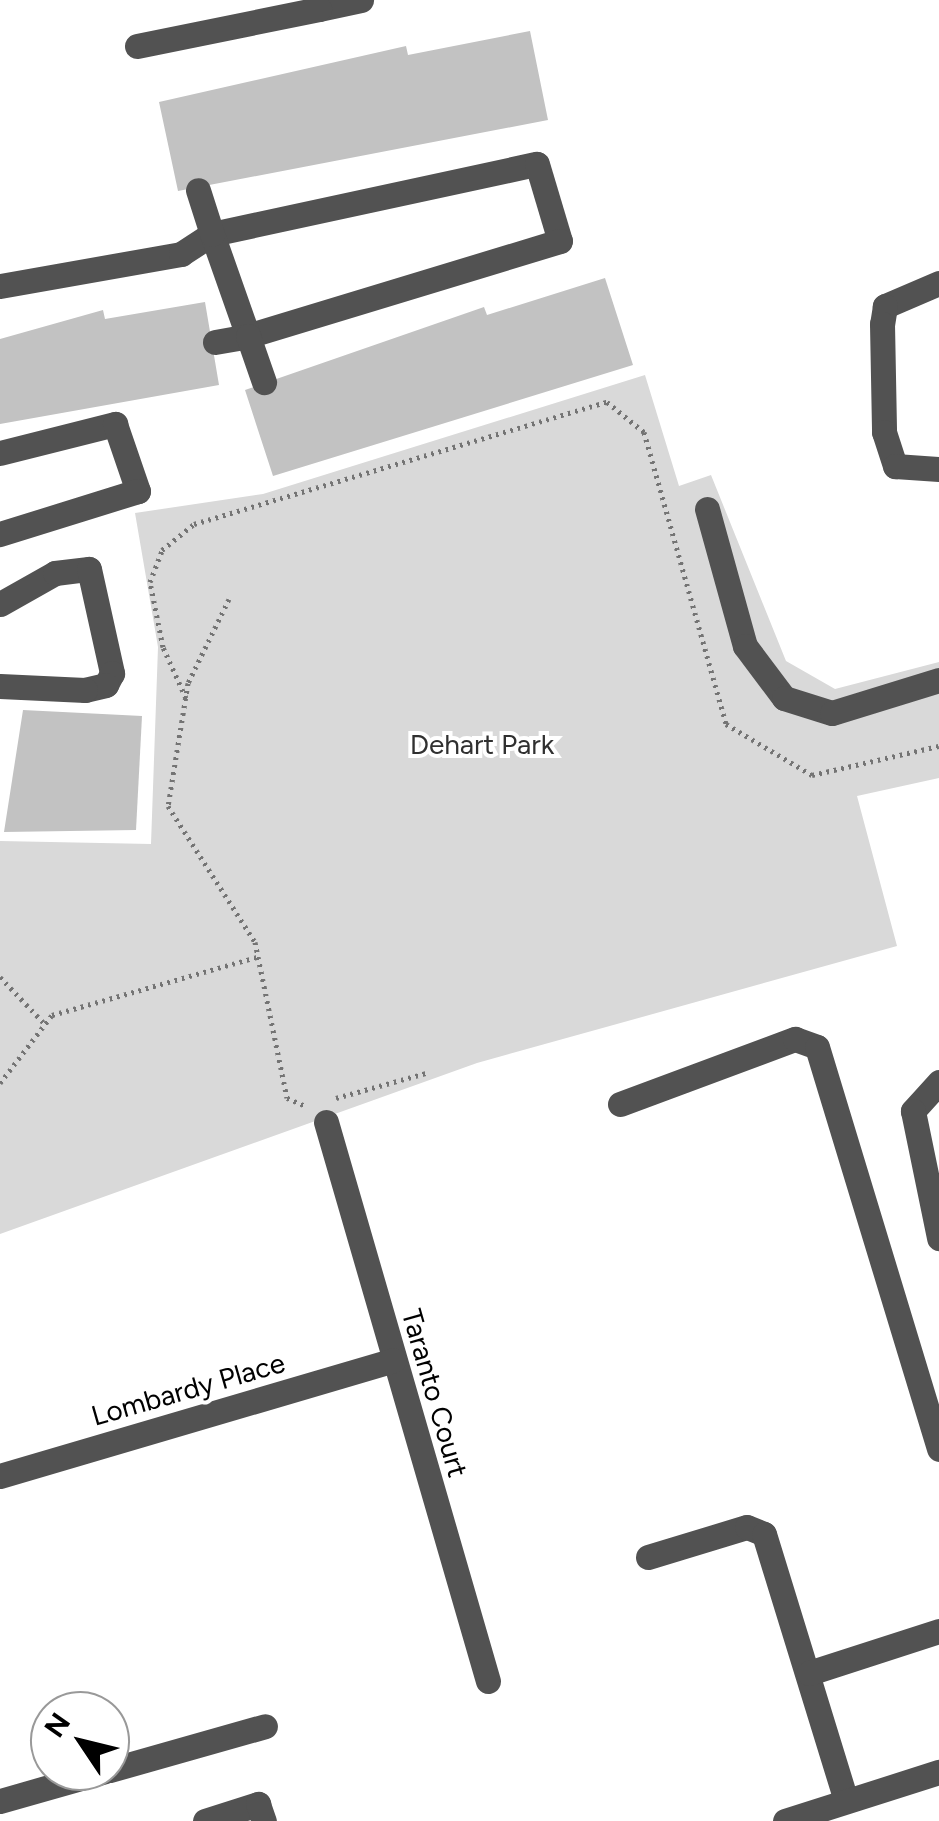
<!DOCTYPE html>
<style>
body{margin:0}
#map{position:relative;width:939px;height:1821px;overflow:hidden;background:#fff;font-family:Figtree,sans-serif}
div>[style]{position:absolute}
.green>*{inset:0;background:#d9d9d9}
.building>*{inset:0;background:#c2c2c2}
.path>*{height:5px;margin-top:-2.5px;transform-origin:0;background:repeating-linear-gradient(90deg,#747474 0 2.5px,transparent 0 7.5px)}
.minor>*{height:25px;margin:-12.5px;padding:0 12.5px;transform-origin:12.5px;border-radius:12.5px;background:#525252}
span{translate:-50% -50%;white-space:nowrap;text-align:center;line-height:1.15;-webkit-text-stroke:8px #fff;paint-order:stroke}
.park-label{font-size:28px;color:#303030}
.street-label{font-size:28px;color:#000}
.north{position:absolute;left:30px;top:1691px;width:100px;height:100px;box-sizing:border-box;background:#fff;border:2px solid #999;border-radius:50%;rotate:305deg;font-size:28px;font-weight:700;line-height:40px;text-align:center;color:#000}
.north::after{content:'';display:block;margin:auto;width:35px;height:45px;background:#000;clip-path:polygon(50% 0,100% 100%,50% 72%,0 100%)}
</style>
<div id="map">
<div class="green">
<i style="clip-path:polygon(645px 375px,679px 486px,711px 475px,786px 661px,835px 689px,939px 662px,939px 778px,857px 796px,897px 946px,477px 1063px,0 1234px,0 841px,151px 844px,158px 647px,135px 513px,263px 494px)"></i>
</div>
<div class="building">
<i style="clip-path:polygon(530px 31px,548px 120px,178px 191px,159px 102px,406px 46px,408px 55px)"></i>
<i style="clip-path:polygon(605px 278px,633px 365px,273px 476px,245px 390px,484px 307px,487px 315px)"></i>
<i style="clip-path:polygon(205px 302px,219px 385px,0 424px,0 339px,103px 310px,105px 319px)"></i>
<i style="clip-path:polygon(23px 710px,142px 716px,136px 830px,4px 832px)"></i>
</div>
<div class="path">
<i style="left:229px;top:599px;width:93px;rotate:116deg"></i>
<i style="left:188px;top:683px;width:125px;rotate:99.2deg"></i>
<i style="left:168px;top:806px;width:161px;rotate:57.4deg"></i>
<i style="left:255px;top:942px;width:159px;rotate:78.4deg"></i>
<i style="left:287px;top:1098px;width:21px;rotate:23deg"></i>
<i style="left:186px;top:698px;width:56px;rotate:-114.3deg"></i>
<i style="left:163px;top:647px;width:66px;rotate:-101.3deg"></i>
<i style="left:150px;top:582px;width:34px;rotate:-69deg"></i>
<i style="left:162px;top:550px;width:41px;rotate:-39.1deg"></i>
<i style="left:194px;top:524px;width:431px;rotate:-16.5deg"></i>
<i style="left:607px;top:402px;width:48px;rotate:39deg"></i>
<i style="left:644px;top:432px;width:303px;rotate:74.3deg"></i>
<i style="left:726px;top:724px;width:100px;rotate:30.7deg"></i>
<i style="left:812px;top:775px;width:130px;rotate:-12.9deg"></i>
<i style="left:0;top:977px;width:64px;rotate:46.3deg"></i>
<i style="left:0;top:1083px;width:86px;rotate:-52.6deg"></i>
<i style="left:52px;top:1015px;width:217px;rotate:-15.8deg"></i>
<i style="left:336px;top:1098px;width:93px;rotate:-15.5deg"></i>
</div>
<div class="minor">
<i style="left:316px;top:0;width:9px;rotate:72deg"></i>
<i style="left:319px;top:9px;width:43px;rotate:-12.1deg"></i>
<i style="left:137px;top:46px;width:186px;rotate:-11.5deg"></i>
<i style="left:939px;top:283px;width:59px;rotate:156.9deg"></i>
<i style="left:885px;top:306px;width:18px;rotate:99deg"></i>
<i style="left:882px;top:324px;width:108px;rotate:88.9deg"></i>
<i style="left:884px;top:432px;width:36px;rotate:72deg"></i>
<i style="left:895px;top:466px;width:44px;rotate:3.9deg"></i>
<i style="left:0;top:286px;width:184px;rotate:-10deg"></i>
<i style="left:181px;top:254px;width:37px;rotate:-33deg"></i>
<i style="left:212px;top:234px;width:332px;rotate:-12.2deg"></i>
<i style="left:537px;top:164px;width:80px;rotate:73.4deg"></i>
<i style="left:560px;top:241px;width:326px;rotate:163.1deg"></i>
<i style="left:248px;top:336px;width:108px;rotate:-109.4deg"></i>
<i style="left:212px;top:234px;width:46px;rotate:-107.7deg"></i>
<i style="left:215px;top:342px;width:34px;rotate:-10deg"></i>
<i style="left:248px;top:336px;width:49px;rotate:70.8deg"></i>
<i style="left:0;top:453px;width:119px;rotate:-14.2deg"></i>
<i style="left:115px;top:424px;width:71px;rotate:71.1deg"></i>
<i style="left:138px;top:491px;width:145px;rotate:162.7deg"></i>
<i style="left:707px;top:509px;width:142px;rotate:74.5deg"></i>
<i style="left:745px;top:646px;width:65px;rotate:53.1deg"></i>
<i style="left:784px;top:698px;width:50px;rotate:17.4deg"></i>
<i style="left:832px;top:713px;width:112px;rotate:-17.1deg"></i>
<i style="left:0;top:604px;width:63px;rotate:-29.4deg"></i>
<i style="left:55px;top:573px;width:34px;rotate:-7deg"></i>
<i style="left:89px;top:569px;width:107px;rotate:77.5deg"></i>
<i style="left:112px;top:673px;width:13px;rotate:117deg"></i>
<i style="left:106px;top:685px;width:22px;rotate:167deg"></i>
<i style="left:85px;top:690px;width:85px;rotate:-177.3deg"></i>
<i style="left:939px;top:1082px;width:39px;rotate:132deg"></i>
<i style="left:913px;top:1111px;width:130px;rotate:78.4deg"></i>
<i style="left:620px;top:1104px;width:187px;rotate:-20.4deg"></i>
<i style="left:795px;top:1039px;width:23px;rotate:20deg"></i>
<i style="left:817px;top:1047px;width:420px;rotate:73.1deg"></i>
<i style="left:326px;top:1122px;width:582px;rotate:73.84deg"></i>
<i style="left:0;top:1476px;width:410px;rotate:-16.4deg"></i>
<i style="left:648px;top:1557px;width:103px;rotate:-16.9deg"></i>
<i style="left:747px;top:1527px;width:18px;rotate:22deg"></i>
<i style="left:764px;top:1534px;width:279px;rotate:72.9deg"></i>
<i style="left:809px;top:1673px;width:137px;rotate:-17.9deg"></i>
<i style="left:110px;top:1770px;width:161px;rotate:-15.8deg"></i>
<i style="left:0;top:1801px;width:109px;rotate:-15.9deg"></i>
<i style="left:205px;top:1821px;width:56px;rotate:-17.8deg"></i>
<i style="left:258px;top:1804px;width:18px;rotate:71deg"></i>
<i style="left:785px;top:1821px;width:162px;rotate:-17.7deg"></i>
</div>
<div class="park-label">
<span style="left:482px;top:744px">Dehart Park</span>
</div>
<div class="street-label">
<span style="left:188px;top:1389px;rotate:-16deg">Lombardy Place</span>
<span style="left:435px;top:1393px;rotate:74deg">Taranto Court</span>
</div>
<div class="north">N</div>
</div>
